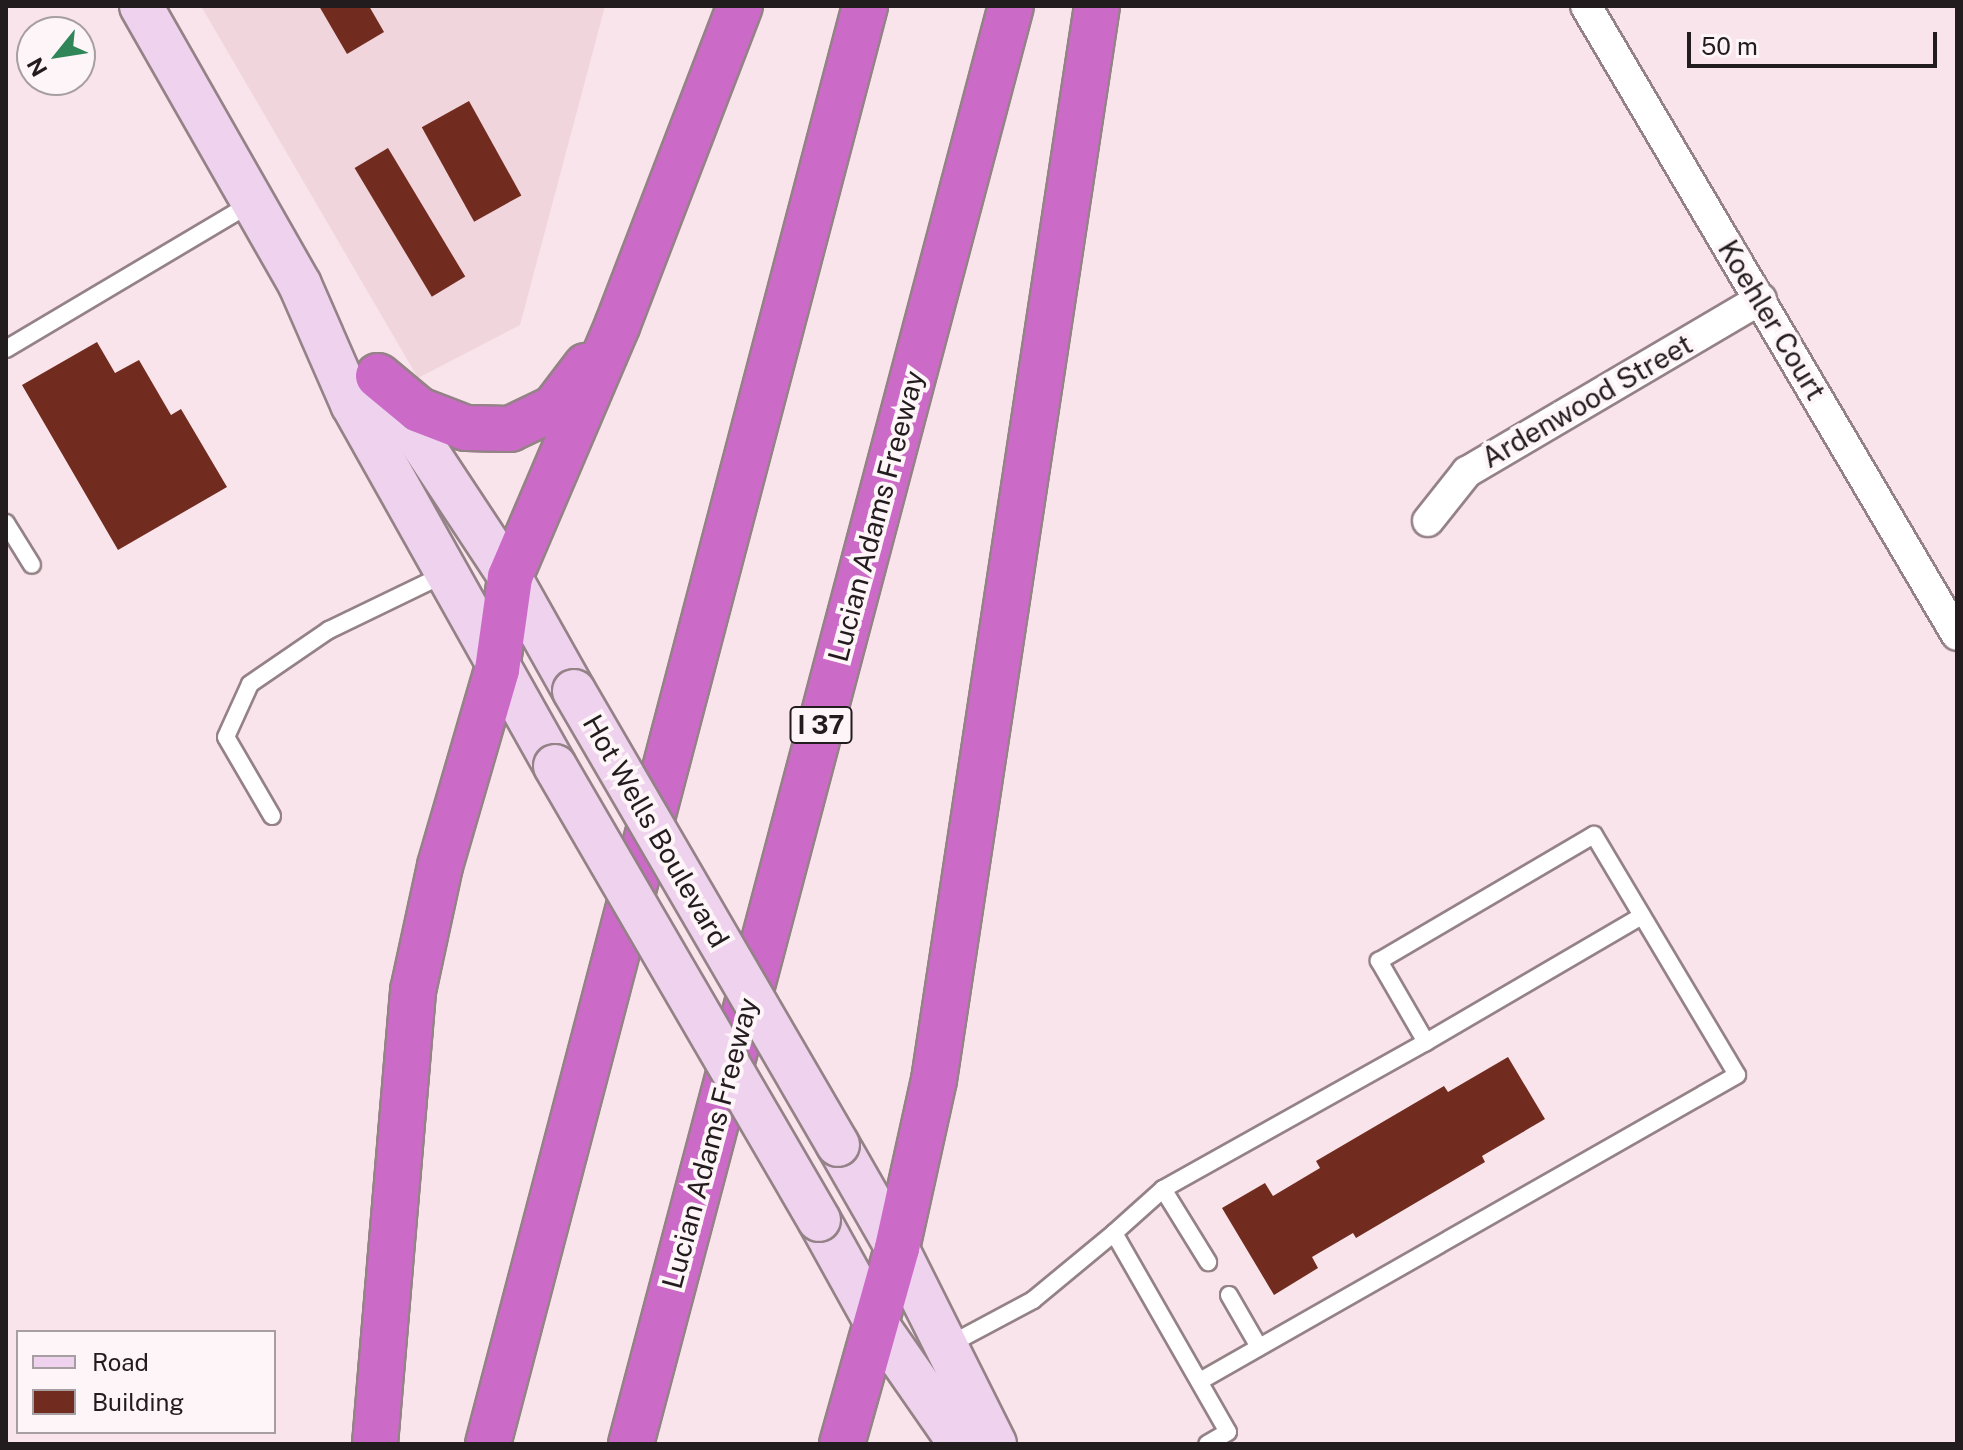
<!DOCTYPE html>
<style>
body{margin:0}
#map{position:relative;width:1963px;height:1450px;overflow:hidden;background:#f8e4ea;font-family:"Public Sans",sans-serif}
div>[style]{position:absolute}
.built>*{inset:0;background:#f1d5dc}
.building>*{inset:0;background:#712b1f;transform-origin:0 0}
.roads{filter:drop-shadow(2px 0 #948287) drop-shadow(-2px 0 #948287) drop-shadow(0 2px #948287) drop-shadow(0 -2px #948287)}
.lane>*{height:16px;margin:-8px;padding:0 8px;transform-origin:8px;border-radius:8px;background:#fff}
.street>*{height:30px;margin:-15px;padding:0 15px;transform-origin:15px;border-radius:15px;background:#fff}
.secondary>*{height:42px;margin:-21px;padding:0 21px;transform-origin:21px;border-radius:21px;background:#efd3ee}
.highway>*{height:44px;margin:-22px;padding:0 22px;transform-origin:22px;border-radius:22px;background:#cb6bc7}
.bridges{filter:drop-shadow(2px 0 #948287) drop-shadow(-2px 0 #948287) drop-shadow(0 2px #948287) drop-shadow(0 -2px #948287)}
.secondary-bridge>*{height:42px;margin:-21px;padding:0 21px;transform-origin:21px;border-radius:21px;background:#efd3ee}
span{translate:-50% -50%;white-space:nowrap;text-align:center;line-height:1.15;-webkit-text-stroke:8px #fdf5f7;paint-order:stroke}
.shield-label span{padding:2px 6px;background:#fdf5f7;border:2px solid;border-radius:6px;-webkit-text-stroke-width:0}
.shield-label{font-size:26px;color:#231c1e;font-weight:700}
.street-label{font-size:28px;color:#231c1e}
.frame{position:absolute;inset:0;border:8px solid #231c1e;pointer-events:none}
.legend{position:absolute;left:16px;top:1330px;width:260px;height:104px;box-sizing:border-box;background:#fdf5f7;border:2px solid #a69ea0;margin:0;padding:10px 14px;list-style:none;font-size:24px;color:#231c1e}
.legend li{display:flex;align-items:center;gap:16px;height:40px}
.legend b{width:40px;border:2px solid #a69ea0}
.north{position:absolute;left:16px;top:16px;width:80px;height:80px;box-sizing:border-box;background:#fdf5f7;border:2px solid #a69ea0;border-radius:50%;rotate:240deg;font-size:22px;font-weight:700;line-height:32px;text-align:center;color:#231c1e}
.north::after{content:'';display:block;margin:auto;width:28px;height:36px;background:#318659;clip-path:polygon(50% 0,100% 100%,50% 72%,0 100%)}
.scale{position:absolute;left:1687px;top:32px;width:250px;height:36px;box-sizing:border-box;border:4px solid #231c1e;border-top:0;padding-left:10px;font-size:24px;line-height:28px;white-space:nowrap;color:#231c1e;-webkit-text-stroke:6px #fdf5f7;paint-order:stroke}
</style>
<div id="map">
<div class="built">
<i style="clip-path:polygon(201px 6px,605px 6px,520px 325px,418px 378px)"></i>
</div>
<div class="building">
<i style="clip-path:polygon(319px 6px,369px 6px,384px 32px,347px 54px)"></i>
<i style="left:469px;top:101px;width:108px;height:54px;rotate:61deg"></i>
<i style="left:388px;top:148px;width:150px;height:39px;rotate:59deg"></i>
<i style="clip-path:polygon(97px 342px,115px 373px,139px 360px,171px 415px,181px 409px,227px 487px,118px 550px,22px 385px)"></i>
<i style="clip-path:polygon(1508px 1057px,1545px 1119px,1482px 1156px,1485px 1162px,1356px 1238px,1353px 1233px,1312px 1257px,1318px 1268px,1274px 1295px,1222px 1208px,1265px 1183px,1273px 1196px,1320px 1168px,1316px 1161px,1444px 1086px,1448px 1092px)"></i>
</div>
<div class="roads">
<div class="lane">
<i style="left:6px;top:349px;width:286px;rotate:-30.7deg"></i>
<i style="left:6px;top:523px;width:49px;rotate:58.2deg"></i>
<i style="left:272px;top:816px;width:91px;rotate:-120.2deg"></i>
<i style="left:226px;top:737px;width:58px;rotate:-65.6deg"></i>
<i style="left:250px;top:684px;width:96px;rotate:-34.4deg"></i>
<i style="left:329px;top:630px;width:129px;rotate:-25.8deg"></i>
<i style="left:1426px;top:1042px;width:250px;rotate:-30.3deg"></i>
<i style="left:1163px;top:1189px;width:86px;rotate:58.3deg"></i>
<i style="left:1114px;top:1233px;width:66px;rotate:-41.9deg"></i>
<i style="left:1163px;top:1189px;width:301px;rotate:-29.2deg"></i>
<i style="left:1426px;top:1042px;width:94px;rotate:-120.1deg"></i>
<i style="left:1379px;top:961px;width:249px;rotate:-30.4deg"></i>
<i style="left:1594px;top:835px;width:279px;rotate:59.2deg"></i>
<i style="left:1737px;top:1075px;width:618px;rotate:150.32deg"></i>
<i style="left:1229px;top:1295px;width:60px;rotate:60deg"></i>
<i style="left:947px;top:1346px;width:98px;rotate:-28.1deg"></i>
<i style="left:1033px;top:1300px;width:105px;rotate:-39.6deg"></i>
<i style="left:1114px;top:1233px;width:229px;rotate:60.2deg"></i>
<i style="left:1228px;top:1432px;width:24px;rotate:150deg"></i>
</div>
<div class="street">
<i style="left:1586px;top:6px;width:730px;rotate:59.47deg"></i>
<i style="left:1428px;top:521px;width:63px;rotate:-51.5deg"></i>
<i style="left:1467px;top:472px;width:341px;rotate:-30.5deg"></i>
</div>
<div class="secondary">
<i style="left:141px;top:6px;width:321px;rotate:60.3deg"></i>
<i style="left:300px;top:285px;width:130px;rotate:66.4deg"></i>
<i style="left:352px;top:404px;width:415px;rotate:60.7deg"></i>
<i style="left:382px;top:383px;width:232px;rotate:56.6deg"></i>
<i style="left:510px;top:577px;width:131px;rotate:60.7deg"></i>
<i style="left:838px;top:1145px;width:119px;rotate:60.2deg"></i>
<i style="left:897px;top:1248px;width:219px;rotate:63.4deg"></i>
<i style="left:819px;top:1220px;width:118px;rotate:61deg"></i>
<i style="left:876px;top:1323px;width:147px;rotate:55.2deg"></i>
</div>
<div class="highway">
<i style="left:378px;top:376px;width:53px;rotate:39.7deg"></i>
<i style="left:419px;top:410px;width:50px;rotate:21deg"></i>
<i style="left:466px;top:428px;width:44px;rotate:1.3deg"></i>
<i style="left:510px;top:429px;width:49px;rotate:-25.5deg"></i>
<i style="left:554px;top:408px;width:53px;rotate:-52.7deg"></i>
<i style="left:375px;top:1444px;width:455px;rotate:-85.2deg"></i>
<i style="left:413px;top:991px;width:128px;rotate:-77.8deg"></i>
<i style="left:440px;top:866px;width:204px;rotate:-73.8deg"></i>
<i style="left:497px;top:670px;width:94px;rotate:-82deg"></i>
<i style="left:510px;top:577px;width:273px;rotate:-66.9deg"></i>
<i style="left:617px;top:326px;width:343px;rotate:-69deg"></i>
<i style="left:488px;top:1444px;width:1487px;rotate:-75.31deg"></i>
<i style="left:631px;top:1444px;width:1487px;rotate:-75.2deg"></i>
<i style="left:842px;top:1444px;width:204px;rotate:-74.3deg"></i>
<i style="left:897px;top:1248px;width:172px;rotate:-77.6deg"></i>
<i style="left:934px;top:1080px;width:1086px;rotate:-81.37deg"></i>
</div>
</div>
<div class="bridges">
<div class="secondary-bridge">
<i style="left:574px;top:691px;width:525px;rotate:59.82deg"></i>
<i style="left:555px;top:766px;width:525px;rotate:59.82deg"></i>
</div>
</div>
<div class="shield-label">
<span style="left:821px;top:725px">I 37</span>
</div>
<div class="street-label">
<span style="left:1772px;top:320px;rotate:59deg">Koehler Court</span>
<span style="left:1587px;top:401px;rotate:-30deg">Ardenwood Street</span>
<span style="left:876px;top:516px;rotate:-75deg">Lucian Adams Freeway</span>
<span style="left:656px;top:831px;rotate:60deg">Hot Wells Boulevard</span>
<span style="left:710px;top:1143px;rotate:-75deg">Lucian Adams Freeway</span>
</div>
<div class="frame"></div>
<ul class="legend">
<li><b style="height:10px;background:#efd3ee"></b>Road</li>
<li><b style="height:22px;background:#712b1f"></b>Building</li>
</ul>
<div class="north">N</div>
<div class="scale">50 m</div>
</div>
